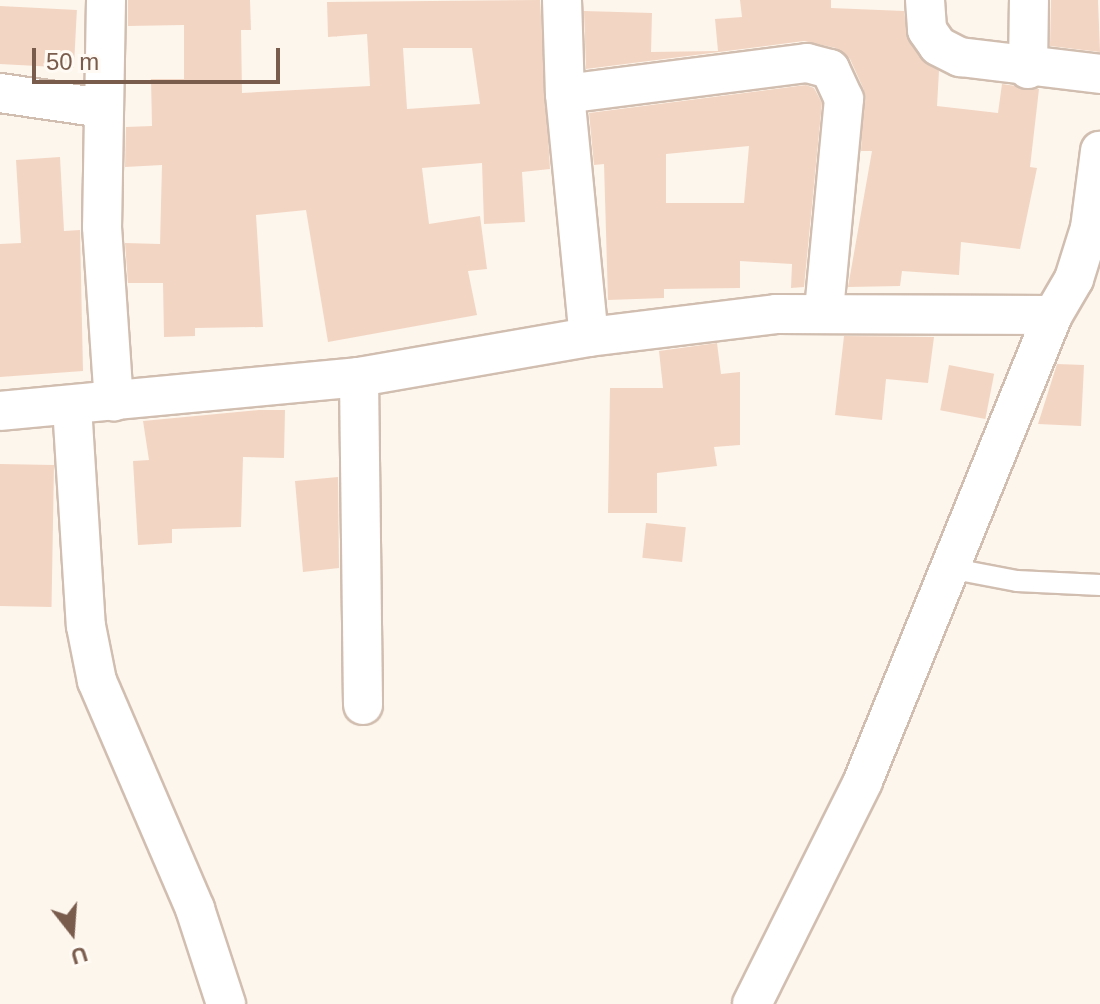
<!DOCTYPE html>
<style>
body{margin:0}
#map{position:relative;width:1100px;height:1004px;overflow:hidden;background:#fdf6ec;font-family:Helvetica,sans-serif}
div>[style]{position:absolute}
.building>*{inset:0;background:#f3d5c3;transform-origin:0 0}
.roads{filter:drop-shadow(2px 0 #d1beb0) drop-shadow(-2px 0 #d1beb0) drop-shadow(0 2px #d1beb0) drop-shadow(0 -2px #d1beb0)}
.service>*{height:20px;margin:-10px;padding:0 10px;transform-origin:10px;border-radius:10px;background:#fff}
.minor>*{height:38px;margin:-19px;padding:0 19px;transform-origin:19px;border-radius:19px;background:#fff}
span{translate:-50% -50%;white-space:nowrap;text-align:center;line-height:1.15;-webkit-text-stroke:6px #fffaf3;paint-order:stroke}
.north{position:absolute;left:32px;top:892px;width:80px;height:80px;-webkit-text-stroke:6px #fffaf3;paint-order:stroke;rotate:163deg;font-size:22px;font-weight:700;line-height:32px;text-align:center;color:#7a5c4d}
.north::after{content:'';display:block;margin:auto;width:28px;height:36px;background:#7a5c4d;clip-path:polygon(50% 0,100% 100%,50% 72%,0 100%)}
.scale{position:absolute;left:32px;top:48px;width:248px;height:36px;box-sizing:border-box;border:4px solid #7a5c4d;border-top:0;padding-left:10px;font-size:24px;line-height:28px;white-space:nowrap;color:#7a5c4d;-webkit-text-stroke:6px #fffaf3;paint-order:stroke}
</style>
<div id="map">
<div class="building">
<i style="clip-path:polygon(evenodd,128px 0,250px 0,251px 30px,241px 30px,242px 93px,370px 86px,367px 34px,328px 37px,327px 2px,540px 0,550px 169px,522px 172px,525px 222px,484px 224px,482px 163px,422px 168px,429px 224px,480px 216px,487px 269px,468px 271px,477px 315px,328px 342px,306px 210px,256px 215px,263px 327px,195px 328px,195px 336px,164px 337px,163px 283px,128px 283px,125px 243px,160px 244px,162px 165px,125px 167px,126px 127px,152px 126px,151px 79px,184px 79px,184px 25px,128px 26px,128px 0,403px 48px,472px 48px,480px 104px,407px 109px,403px 48px)"></i>
<i style="clip-path:polygon(740px 0,831px 0,831px 8px,904px 11px,909px 42px,939px 71px,937px 106px,998px 113px,1002px 84px,1039px 89px,1030px 167px,1037px 168px,1020px 249px,961px 242px,959px 275px,902px 271px,900px 286px,848px 287px,872px 151px,861px 151px,864px 90px,850px 59px,836px 48px,804px 41px,586px 69px,584px 11px,652px 13px,651px 52px,718px 51px,715px 19px,742px 17px)"></i>
<i style="clip-path:polygon(1051px 0,1098px 0,1100px 52px,1050px 46px)"></i>
<i style="left:0;top:6px;width:77px;height:58px;rotate:3deg"></i>
<i style="clip-path:polygon(evenodd,806px 85px,814px 88px,822px 103px,804px 287px,791px 288px,792px 264px,740px 261px,740px 288px,664px 289px,664px 298px,608px 300px,604px 164px,594px 165px,589px 113px,806px 85px,749px 146px,744px 203px,666px 203px,666px 154px,749px 146px)"></i>
<i style="clip-path:polygon(60px 157px,64px 231px,80px 230px,83px 371px,0 377px,0 244px,21px 243px,16px 160px)"></i>
<i style="clip-path:polygon(844px 336px,934px 337px,928px 383px,886px 379px,882px 420px,835px 415px)"></i>
<i style="clip-path:polygon(717px 343px,721px 374px,740px 372px,740px 445px,714px 447px,717px 466px,657px 473px,657px 513px,608px 513px,610px 388px,663px 388px,659px 351px)"></i>
<i style="clip-path:polygon(1057px 364px,1084px 365px,1081px 426px,1038px 424px)"></i>
<i style="left:949px;top:365px;width:46px;height:46px;rotate:11deg"></i>
<i style="clip-path:polygon(259px 410px,285px 410px,284px 458px,243px 457px,241px 527px,172px 529px,172px 543px,138px 545px,133px 461px,149px 460px,143px 421px)"></i>
<i style="left:0;top:464px;width:54px;height:142px;rotate:1deg"></i>
<i style="clip-path:polygon(338px 477px,339px 568px,303px 572px,295px 481px)"></i>
<i style="left:646px;top:523px;width:40px;height:35px;rotate:6deg"></i>
</div>
<div class="roads">
<div class="service">
<i style="left:954px;top:569px;width:64px;rotate:10.8deg"></i>
<i style="left:1017px;top:581px;width:83px;rotate:2.8deg"></i>
</div>
<div class="minor">
<i style="left:106px;top:0;width:227px;rotate:91deg"></i>
<i style="left:102px;top:227px;width:175px;rotate:86.1deg"></i>
<i style="left:562px;top:0;width:94px;rotate:88.2deg"></i>
<i style="left:565px;top:94px;width:244px;rotate:84.4deg"></i>
<i style="left:925px;top:0;width:30px;rotate:86deg"></i>
<i style="left:927px;top:30px;width:19px;rotate:55deg"></i>
<i style="left:938px;top:46px;width:25px;rotate:27deg"></i>
<i style="left:960px;top:57px;width:141px;rotate:6.9deg"></i>
<i style="left:1028px;top:69px;width:69px;rotate:-89.2deg"></i>
<i style="left:0;top:93px;width:104px;rotate:8.3deg"></i>
<i style="left:565px;top:94px;width:244px;rotate:-7.3deg"></i>
<i style="left:807px;top:63px;width:24px;rotate:15deg"></i>
<i style="left:830px;top:69px;width:33px;rotate:65deg"></i>
<i style="left:844px;top:99px;width:213px;rotate:95.4deg"></i>
<i style="left:359px;top:377px;width:328px;rotate:89.3deg"></i>
<i style="left:72px;top:406px;width:220px;rotate:86.4deg"></i>
<i style="left:86px;top:626px;width:56px;rotate:78.7deg"></i>
<i style="left:97px;top:681px;width:248px;rotate:66.7deg"></i>
<i style="left:195px;top:909px;width:100px;rotate:71.9deg"></i>
<i style="left:0;top:411px;width:361px;rotate:-5.4deg"></i>
<i style="left:359px;top:377px;width:233px;rotate:-9.9deg"></i>
<i style="left:589px;top:337px;width:188px;rotate:-7deg"></i>
<i style="left:776px;top:314px;width:277px;rotate:0.2deg"></i>
<i style="left:752px;top:1004px;width:249px;rotate:-63.5deg"></i>
<i style="left:863px;top:781px;width:503px;rotate:-67.82deg"></i>
<i style="left:1053px;top:315px;width:42px;rotate:-59.7deg"></i>
<i style="left:1074px;top:279px;width:53px;rotate:-72.6deg"></i>
<i style="left:1090px;top:228px;width:78px;rotate:-82.6deg"></i>
</div>
</div>
<div class="north">U</div>
<div class="scale">50 m</div>
</div>
